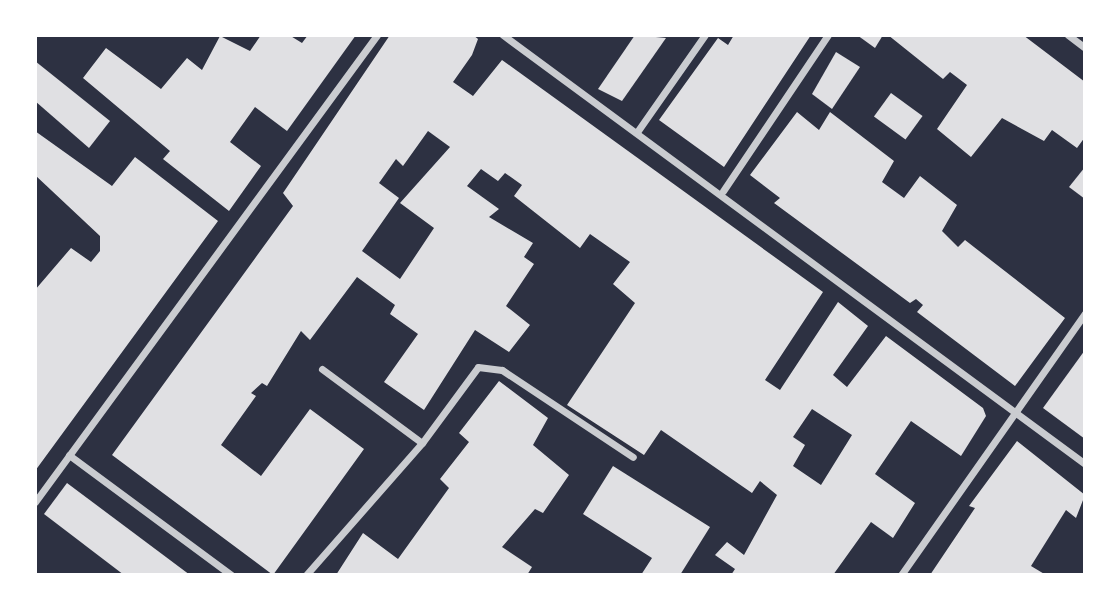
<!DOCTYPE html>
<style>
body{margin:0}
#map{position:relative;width:1120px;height:610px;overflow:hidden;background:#2d3142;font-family:Karla,sans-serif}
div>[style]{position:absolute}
.building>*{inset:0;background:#e0e0e3;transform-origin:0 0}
.minor>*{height:7px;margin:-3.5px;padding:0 3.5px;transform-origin:3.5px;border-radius:3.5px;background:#caccd0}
span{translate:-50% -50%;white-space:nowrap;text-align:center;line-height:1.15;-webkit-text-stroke:6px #fff;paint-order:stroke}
.frame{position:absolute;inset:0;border:37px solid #fff;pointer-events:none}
</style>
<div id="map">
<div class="building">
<i style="clip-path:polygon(261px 35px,289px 35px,302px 43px,308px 35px,356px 35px,287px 131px,255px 107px,230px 142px,261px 166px,229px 211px,163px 159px,170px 151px,83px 78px,106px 48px,161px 89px,187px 58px,202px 70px,220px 36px,250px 51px)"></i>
<i style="clip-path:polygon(evenodd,390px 35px,473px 35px,478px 39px,472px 55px,453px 82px,473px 96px,502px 60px,823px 292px,765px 380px,780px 390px,838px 302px,868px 326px,833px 375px,847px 387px,886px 336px,983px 408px,986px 416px,961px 456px,911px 421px,875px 474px,915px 503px,893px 538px,871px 522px,833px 575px,731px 575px,735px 569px,715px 555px,727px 542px,744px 555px,777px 495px,760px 481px,752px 493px,661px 430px,644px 455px,567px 405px,635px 303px,613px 284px,630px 262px,590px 234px,580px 248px,514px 196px,522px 185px,505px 173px,498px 181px,481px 169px,467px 186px,499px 209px,489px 217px,533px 243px,524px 257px,534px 264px,506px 306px,530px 325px,509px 352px,475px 330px,424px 410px,384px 382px,418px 334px,390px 314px,395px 305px,357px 277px,310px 340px,301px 331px,267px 386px,262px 383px,251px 393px,256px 396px,221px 445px,261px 476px,310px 409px,364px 449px,273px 575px,112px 455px,293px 206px,283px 193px,390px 35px,428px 131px,450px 147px,400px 203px,434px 228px,400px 279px,362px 251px,399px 198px,379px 183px,396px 159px,403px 166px,428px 131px,390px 35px,812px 409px,852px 435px,821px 485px,793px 466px,805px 445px,793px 437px,812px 409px)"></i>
<i style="clip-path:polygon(635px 35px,666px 38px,622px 101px,598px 89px)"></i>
<i style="clip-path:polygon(734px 35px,811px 35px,724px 167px,659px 120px,718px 38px,728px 45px)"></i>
<i style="clip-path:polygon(857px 35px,883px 35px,875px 48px)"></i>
<i style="clip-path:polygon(888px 35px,1023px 35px,1085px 82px,1085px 137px,1077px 148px,1052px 130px,1044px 141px,1002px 118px,971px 157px,937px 129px,967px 85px,950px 72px,943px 79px)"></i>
<i style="clip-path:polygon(836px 52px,860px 67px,832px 109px,812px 94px)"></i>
<i style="clip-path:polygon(35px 61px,110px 121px,89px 148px,35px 101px)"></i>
<i style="left:891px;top:93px;width:39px;height:29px;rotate:36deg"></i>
<i style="clip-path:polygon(797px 112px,819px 130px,830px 112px,894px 161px,882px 182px,904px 198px,920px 176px,957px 205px,942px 231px,958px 247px,965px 240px,1065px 318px,1015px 386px,917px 312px,923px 305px,916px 299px,910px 303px,774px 203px,780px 198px,750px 175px)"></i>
<i style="clip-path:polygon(35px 131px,112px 186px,135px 157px,218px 221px,35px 471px,35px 290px,71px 248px,91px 262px,100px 251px,100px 236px,35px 175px)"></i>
<i style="clip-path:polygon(1085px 167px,1085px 199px,1069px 187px)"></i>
<i style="clip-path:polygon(1085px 350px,1085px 439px,1043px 408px)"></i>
<i style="clip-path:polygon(499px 381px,548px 418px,533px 445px,569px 475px,543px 513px,535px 509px,502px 547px,532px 567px,527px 575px,336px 575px,363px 533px,398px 559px,449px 488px,440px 479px,469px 442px,459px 433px)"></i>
<i style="clip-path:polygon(1017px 441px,1085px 495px,1076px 518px,1066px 510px,1031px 566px,1046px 575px,930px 575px,975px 508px,969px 506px)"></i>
<i style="clip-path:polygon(613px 466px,710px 527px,680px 575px,641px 575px,652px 558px,583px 514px)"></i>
<i style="clip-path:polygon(67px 483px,190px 575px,124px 575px,44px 514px)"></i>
</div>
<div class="minor">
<i style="left:503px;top:35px;width:723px;rotate:36.39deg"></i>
<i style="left:1068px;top:35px;width:21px;rotate:37deg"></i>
<i style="left:637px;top:132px;width:118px;rotate:-55deg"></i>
<i style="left:723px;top:191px;width:188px;rotate:-56.1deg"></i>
<i style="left:322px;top:369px;width:124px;rotate:36.5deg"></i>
<i style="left:69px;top:455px;width:202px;rotate:36.5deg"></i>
<i style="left:35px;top:502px;width:579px;rotate:-53.78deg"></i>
<i style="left:306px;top:575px;width:176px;rotate:-48.7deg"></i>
<i style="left:422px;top:443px;width:94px;rotate:-53.6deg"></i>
<i style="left:478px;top:367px;width:24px;rotate:7deg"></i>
<i style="left:502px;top:370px;width:157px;rotate:33.6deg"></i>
<i style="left:901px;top:575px;width:320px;rotate:-54.9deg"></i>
</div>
<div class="frame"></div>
</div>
